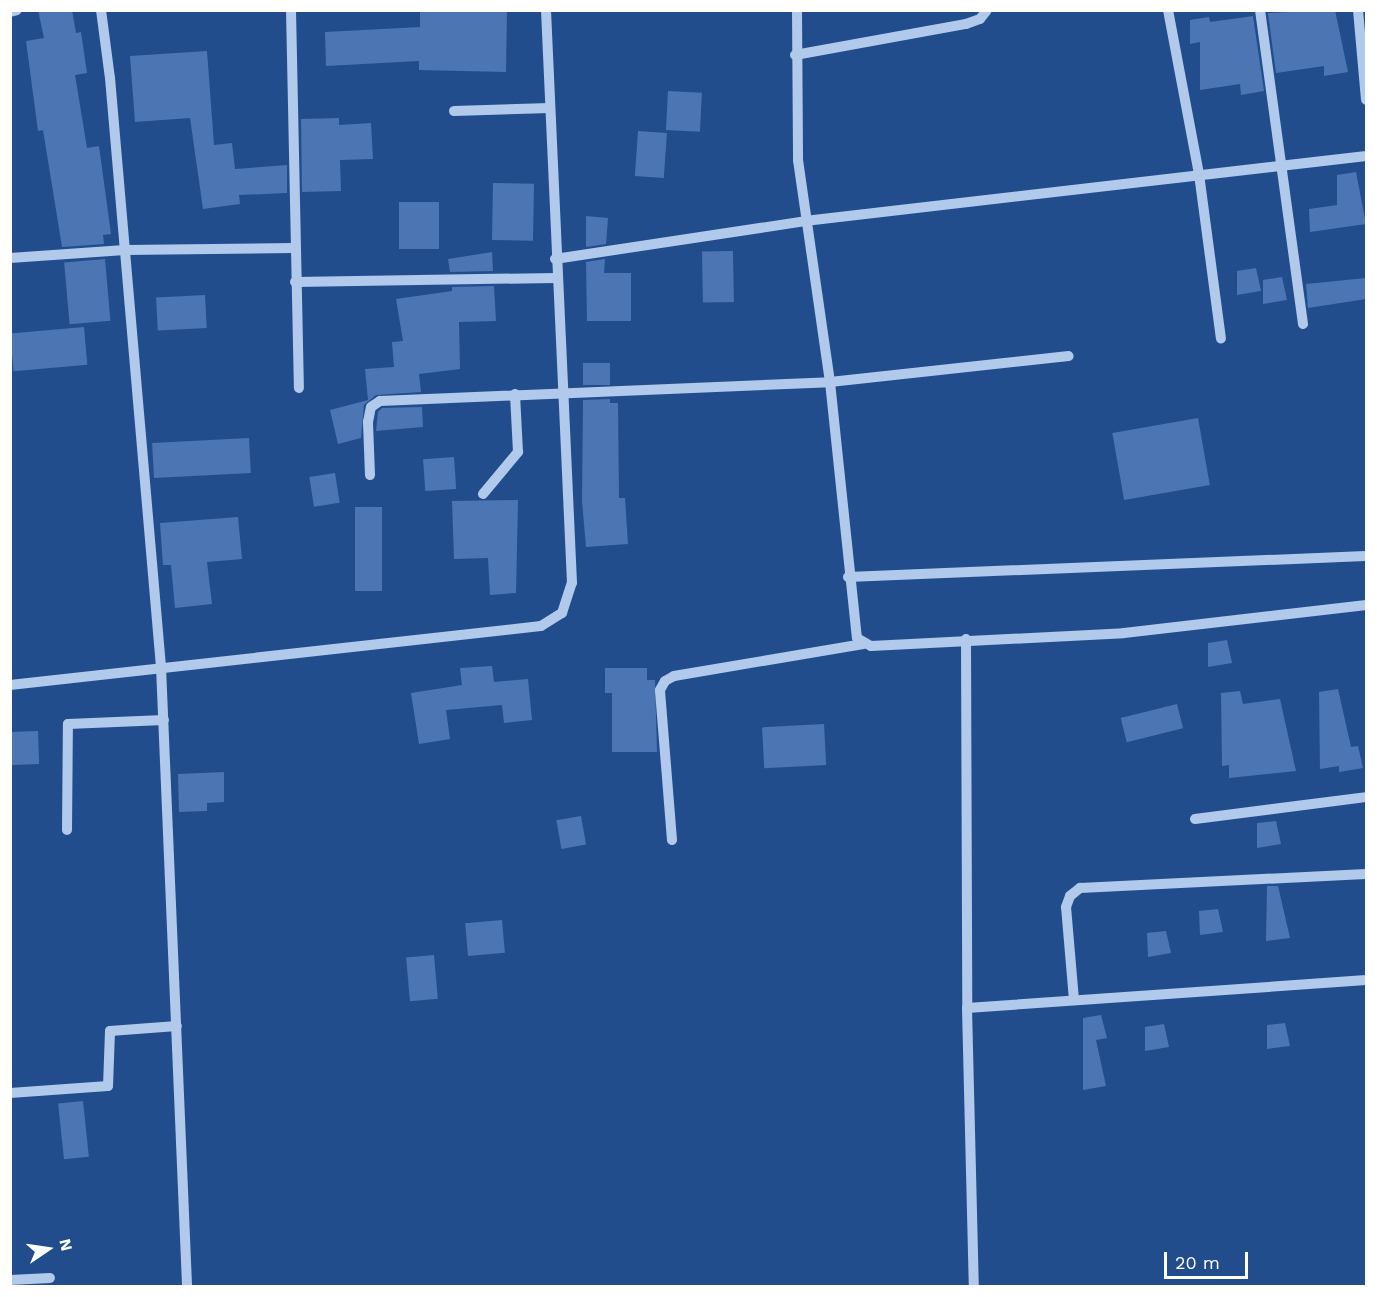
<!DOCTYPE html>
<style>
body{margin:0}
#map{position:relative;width:1377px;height:1297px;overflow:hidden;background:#224d8c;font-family:"Work Sans",sans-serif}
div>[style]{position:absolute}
.building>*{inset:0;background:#4b76b3;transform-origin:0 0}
.minor>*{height:10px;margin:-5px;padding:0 5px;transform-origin:5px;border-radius:5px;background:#b1c9eb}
span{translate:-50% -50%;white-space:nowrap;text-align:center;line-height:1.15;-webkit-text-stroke:4.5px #224d8c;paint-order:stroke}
.frame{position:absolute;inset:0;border:12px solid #fff;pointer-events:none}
.north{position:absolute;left:18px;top:1219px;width:60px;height:60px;-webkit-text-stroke:4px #224d8c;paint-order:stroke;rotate:77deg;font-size:16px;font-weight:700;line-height:24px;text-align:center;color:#fff}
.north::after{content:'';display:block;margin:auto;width:21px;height:27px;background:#fff;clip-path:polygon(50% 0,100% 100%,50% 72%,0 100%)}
.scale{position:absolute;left:1164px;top:1252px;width:84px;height:27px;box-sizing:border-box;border:3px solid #fff;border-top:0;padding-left:8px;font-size:18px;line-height:21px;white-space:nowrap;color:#fff;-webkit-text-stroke:4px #224d8c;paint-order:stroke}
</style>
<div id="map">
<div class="building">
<i style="clip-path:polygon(38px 10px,72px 10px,76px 33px,81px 32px,87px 73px,75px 75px,87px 148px,99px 146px,111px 234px,103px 235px,104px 244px,62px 247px,43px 130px,38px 131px,26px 41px,44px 38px)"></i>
<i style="clip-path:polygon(420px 10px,507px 10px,506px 72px,419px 70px,419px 61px,326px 66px,325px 32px,420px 27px)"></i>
<i style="clip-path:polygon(1335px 10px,1348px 72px,1324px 76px,1324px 66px,1276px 73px,1268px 13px)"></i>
<i style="clip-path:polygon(1253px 16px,1264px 91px,1241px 95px,1240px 84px,1200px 90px,1200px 42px,1190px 44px,1190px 20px,1209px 17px,1210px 22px)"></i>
<i style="clip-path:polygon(207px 51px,214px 145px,232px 143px,235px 169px,287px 165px,287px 193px,239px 195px,240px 204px,203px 209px,190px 118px,135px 122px,130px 56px)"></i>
<i style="left:668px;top:91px;width:34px;height:39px;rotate:3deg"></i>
<i style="clip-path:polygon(339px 118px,339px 125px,371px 123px,373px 159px,340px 160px,341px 191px,302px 192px,301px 119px)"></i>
<i style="left:638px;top:131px;width:29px;height:45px;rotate:4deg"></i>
<i style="clip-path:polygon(1356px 172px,1366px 224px,1310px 232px,1309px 209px,1337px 205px,1337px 175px)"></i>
<i style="left:493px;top:183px;width:41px;height:57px;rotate:1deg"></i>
<i style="left:399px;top:202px;width:40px;height:47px"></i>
<i style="clip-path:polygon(586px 216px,608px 218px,606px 244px,586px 247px)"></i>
<i style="left:733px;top:251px;width:51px;height:31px;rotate:89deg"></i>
<i style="clip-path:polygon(492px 252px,493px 271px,450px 272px,448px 259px)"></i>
<i style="left:105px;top:259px;width:62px;height:41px;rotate:85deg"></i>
<i style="clip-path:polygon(605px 259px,604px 273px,631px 273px,631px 321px,587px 321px,586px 262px)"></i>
<i style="clip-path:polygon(1256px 268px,1261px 291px,1237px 295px,1237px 271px)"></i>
<i style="clip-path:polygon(1282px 277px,1287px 300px,1263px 304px,1263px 280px)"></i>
<i style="clip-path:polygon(1366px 278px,1366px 299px,1308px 308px,1306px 284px)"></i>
<i style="clip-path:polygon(494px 286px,496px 321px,459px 322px,460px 369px,419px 374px,421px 392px,376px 395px,364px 405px,361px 438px,338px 444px,330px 410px,368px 400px,365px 369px,394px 367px,392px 342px,403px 341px,396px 299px,452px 291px,452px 287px)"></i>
<i style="left:205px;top:295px;width:33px;height:49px;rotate:87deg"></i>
<i style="left:84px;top:327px;width:38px;height:74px;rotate:85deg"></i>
<i style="left:583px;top:363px;width:27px;height:22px"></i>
<i style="clip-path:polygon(610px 399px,610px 403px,618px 403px,619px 498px,625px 498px,628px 544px,586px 547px,582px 501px,583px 400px)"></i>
<i style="clip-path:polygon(422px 407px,423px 427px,376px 431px,378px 412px,382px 408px)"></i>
<i style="left:1198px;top:418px;width:68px;height:87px;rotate:80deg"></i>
<i style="left:249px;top:438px;width:35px;height:97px;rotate:87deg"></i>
<i style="left:454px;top:457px;width:32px;height:31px;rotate:86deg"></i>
<i style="left:335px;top:473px;width:30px;height:26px;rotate:81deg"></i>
<i style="clip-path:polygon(518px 500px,516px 593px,490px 595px,488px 558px,454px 559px,452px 501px)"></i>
<i style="left:355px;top:507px;width:27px;height:84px"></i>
<i style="clip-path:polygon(238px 517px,242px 559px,207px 562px,212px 604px,175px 608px,171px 565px,163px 565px,160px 523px)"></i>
<i style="clip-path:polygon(1227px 640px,1232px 663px,1208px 667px,1208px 643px)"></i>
<i style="clip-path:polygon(492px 666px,494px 682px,528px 679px,532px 720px,504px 723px,502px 705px,446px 710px,450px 739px,419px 744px,411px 693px,462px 685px,460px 668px)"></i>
<i style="clip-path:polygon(605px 668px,647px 668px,647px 680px,655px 680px,657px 752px,612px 752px,612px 693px,605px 693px)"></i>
<i style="clip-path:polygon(1338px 689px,1351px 747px,1358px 746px,1363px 768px,1339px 772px,1339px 766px,1320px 769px,1319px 692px)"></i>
<i style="clip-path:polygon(1240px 691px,1243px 704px,1280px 699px,1296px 771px,1229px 778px,1229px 765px,1222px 766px,1221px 693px)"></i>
<i style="left:1177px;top:704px;width:25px;height:58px;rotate:76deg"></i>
<i style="left:824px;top:724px;width:41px;height:62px;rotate:87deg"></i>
<i style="left:38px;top:731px;width:33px;height:27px;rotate:88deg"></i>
<i style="clip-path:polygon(224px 772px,224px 802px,207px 803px,207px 811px,179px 812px,178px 774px)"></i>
<i style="left:581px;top:816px;width:29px;height:25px;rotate:80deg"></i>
<i style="clip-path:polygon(1276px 821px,1281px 844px,1257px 848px,1257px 823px)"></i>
<i style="clip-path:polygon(1267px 886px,1278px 886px,1290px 938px,1266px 941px)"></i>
<i style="clip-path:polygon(1218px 909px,1223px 932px,1200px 935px,1199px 911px)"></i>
<i style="left:502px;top:920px;width:33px;height:37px;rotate:85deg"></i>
<i style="clip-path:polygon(1166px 931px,1171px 953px,1148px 957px,1147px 933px)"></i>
<i style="left:434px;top:955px;width:44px;height:28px;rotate:85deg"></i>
<i style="clip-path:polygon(1101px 1015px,1107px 1038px,1096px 1040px,1106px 1086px,1083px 1090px,1083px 1018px)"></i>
<i style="clip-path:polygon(1285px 1023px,1290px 1046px,1267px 1049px,1267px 1025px)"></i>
<i style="clip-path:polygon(1164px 1024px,1169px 1047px,1145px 1051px,1145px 1027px)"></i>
<i style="left:83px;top:1101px;width:56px;height:25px;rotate:84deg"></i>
</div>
<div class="minor">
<i style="left:101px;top:10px;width:69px;rotate:82.5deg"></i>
<i style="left:110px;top:78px;width:591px;rotate:85.05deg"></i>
<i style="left:161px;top:667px;width:620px;rotate:87.59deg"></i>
<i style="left:291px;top:10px;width:378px;rotate:88.8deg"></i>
<i style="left:797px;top:10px;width:150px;rotate:89.6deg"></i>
<i style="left:798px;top:160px;width:224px;rotate:81.8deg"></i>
<i style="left:830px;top:382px;width:257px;rotate:84deg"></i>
<i style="left:857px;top:638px;width:16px;rotate:30deg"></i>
<i style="left:871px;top:646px;width:253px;rotate:-2.9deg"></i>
<i style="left:1124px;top:633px;width:244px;rotate:-6.6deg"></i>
<i style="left:1168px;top:10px;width:167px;rotate:79.3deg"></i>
<i style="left:1199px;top:174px;width:166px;rotate:82.4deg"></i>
<i style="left:1260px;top:10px;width:317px;rotate:82.2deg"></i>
<i style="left:1358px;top:10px;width:90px;rotate:84.9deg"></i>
<i style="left:10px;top:12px;width:7px;rotate:-16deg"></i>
<i style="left:795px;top:55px;width:174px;rotate:-10.3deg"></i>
<i style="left:966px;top:24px;width:15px;rotate:-20deg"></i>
<i style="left:980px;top:19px;width:11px;rotate:-52deg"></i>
<i style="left:454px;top:111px;width:96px;rotate:-1.8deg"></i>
<i style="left:10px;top:258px;width:115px;rotate:-4deg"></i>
<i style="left:125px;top:250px;width:169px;rotate:-0.7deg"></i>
<i style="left:555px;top:259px;width:253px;rotate:-8.6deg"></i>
<i style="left:805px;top:221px;width:565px;rotate:-6.61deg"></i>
<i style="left:295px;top:282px;width:261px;rotate:-0.9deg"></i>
<i style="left:370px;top:475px;width:53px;rotate:-92.2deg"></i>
<i style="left:368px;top:422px;width:15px;rotate:-79deg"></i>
<i style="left:371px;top:407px;width:11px;rotate:-34deg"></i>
<i style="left:380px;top:401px;width:450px;rotate:-2.4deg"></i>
<i style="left:830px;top:382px;width:240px;rotate:-6.2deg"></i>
<i style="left:483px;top:494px;width:55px;rotate:-50.2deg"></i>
<i style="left:518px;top:452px;width:58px;rotate:-93deg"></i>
<i style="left:848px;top:577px;width:518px;rotate:-2.32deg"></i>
<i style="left:966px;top:639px;width:369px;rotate:89.8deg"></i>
<i style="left:967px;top:1008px;width:278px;rotate:88.6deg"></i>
<i style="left:10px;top:685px;width:534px;rotate:-6.34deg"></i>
<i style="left:541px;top:626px;width:25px;rotate:-32deg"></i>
<i style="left:562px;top:613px;width:32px;rotate:-72deg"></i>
<i style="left:572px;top:583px;width:574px;rotate:-92.6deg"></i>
<i style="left:1195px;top:819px;width:172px;rotate:-7.3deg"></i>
<i style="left:67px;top:830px;width:106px;rotate:-89.5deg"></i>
<i style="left:68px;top:724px;width:96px;rotate:-2.4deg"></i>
<i style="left:672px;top:840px;width:150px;rotate:-94.6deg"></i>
<i style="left:660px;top:690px;width:10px;rotate:-61deg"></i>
<i style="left:665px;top:681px;width:10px;rotate:-29deg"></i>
<i style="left:674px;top:676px;width:192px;rotate:-9.6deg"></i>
<i style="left:1074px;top:1000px;width:93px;rotate:-94.9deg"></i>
<i style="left:1066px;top:907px;width:12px;rotate:-70deg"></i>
<i style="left:1070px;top:896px;width:13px;rotate:-39deg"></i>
<i style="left:1080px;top:888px;width:286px;rotate:-2.8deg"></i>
<i style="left:967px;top:1008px;width:400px;rotate:-4deg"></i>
<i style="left:10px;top:1093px;width:98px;rotate:-4.1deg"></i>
<i style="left:108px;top:1086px;width:55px;rotate:-87.9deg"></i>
<i style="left:110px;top:1031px;width:67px;rotate:-4.3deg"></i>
<i style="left:10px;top:1280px;width:40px;rotate:-2.9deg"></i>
</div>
<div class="frame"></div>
<div class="north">N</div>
<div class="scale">20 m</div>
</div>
